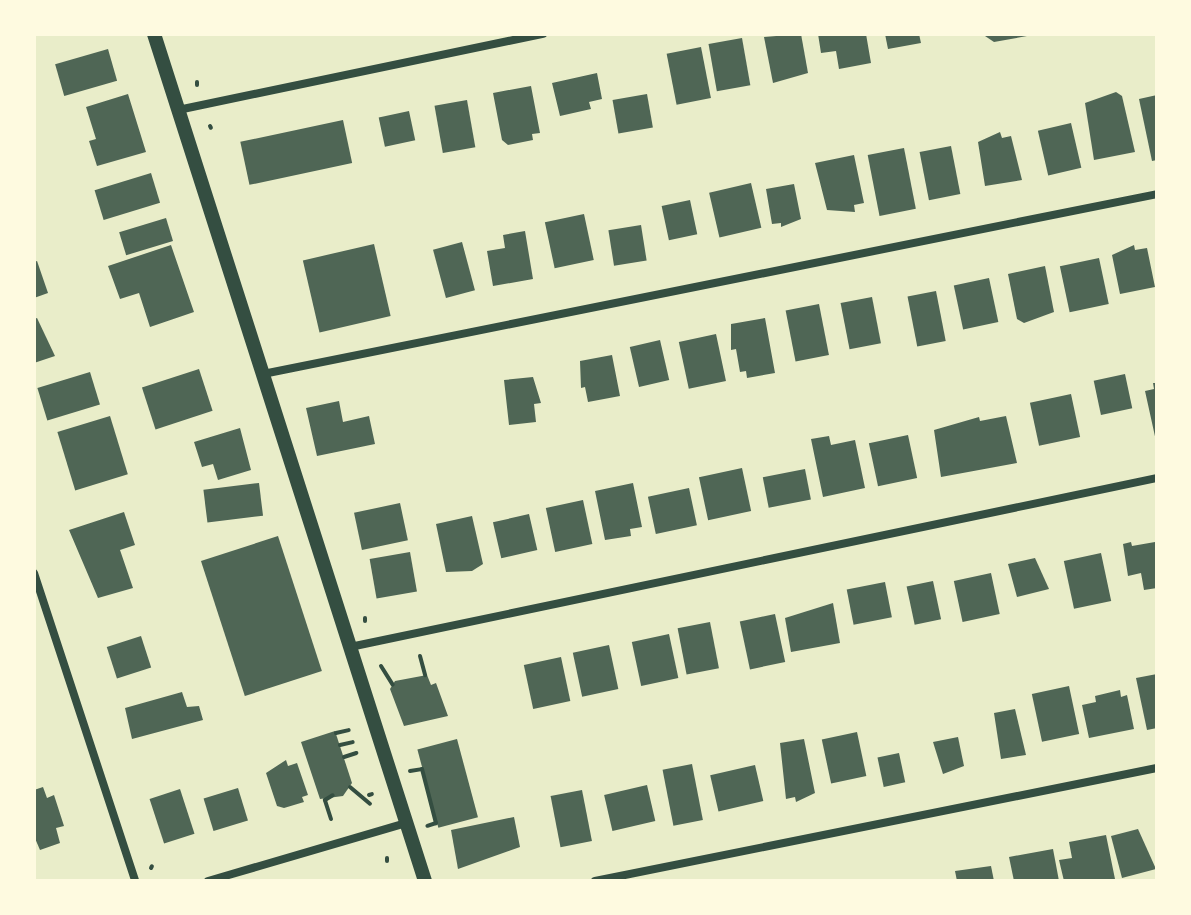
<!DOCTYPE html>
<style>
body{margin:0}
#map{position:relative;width:1191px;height:915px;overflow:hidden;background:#e9edc9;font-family:"Varela Round",sans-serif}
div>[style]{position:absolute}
.building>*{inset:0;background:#4f6655;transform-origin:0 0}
.path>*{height:4px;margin:-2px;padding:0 2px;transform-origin:2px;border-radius:2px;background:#344e41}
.minor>*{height:8px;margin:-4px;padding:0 4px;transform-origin:4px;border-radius:4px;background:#344e41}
.secondary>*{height:14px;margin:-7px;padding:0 7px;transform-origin:7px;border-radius:7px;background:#344e41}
span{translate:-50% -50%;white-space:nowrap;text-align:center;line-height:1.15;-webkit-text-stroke:6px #fefae0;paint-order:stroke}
.frame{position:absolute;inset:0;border:36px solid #fefae0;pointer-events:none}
</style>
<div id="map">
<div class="building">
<i style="clip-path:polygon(801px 34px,808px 73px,773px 83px,764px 37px)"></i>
<i style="clip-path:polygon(818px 34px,866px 34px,871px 63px,839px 69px,836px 51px,821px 53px)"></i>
<i style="clip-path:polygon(885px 34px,919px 34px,921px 43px,888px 49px)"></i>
<i style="clip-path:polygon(982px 34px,1027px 34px,1027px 36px,994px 42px)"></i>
<i style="left:742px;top:38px;width:48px;height:34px;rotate:80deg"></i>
<i style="left:701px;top:47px;width:52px;height:35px;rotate:79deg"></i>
<i style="left:108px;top:49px;width:33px;height:55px;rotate:74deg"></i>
<i style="clip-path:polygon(597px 73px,602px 99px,589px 102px,591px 109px,560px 116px,552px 83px)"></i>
<i style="clip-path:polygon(531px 86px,540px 133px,532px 134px,533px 140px,508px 145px,502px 140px,493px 93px)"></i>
<i style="clip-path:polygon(1116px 92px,1122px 96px,1135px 152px,1094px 160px,1085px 103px)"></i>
<i style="clip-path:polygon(128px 94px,146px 152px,97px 166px,89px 141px,96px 139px,86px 107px)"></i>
<i style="left:647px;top:94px;width:34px;height:35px;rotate:80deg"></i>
<i style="clip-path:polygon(1157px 95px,1157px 160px,1152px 161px,1139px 99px)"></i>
<i style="left:467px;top:100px;width:48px;height:33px;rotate:80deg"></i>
<i style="left:409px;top:111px;width:30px;height:31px;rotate:78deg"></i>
<i style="left:343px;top:120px;width:44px;height:105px;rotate:78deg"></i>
<i style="left:1071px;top:123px;width:46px;height:34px;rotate:77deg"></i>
<i style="clip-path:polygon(1000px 132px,1002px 138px,1011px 136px,1022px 180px,985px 186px,978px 142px)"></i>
<i style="left:951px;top:146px;width:49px;height:32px;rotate:79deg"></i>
<i style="left:904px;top:148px;width:62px;height:37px;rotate:79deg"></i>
<i style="clip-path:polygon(854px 155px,864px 203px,854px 205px,855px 212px,827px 210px,815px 163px)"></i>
<i style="left:151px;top:173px;width:31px;height:59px;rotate:73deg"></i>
<i style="left:751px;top:183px;width:46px;height:43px;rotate:77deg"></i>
<i style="clip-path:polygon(794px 184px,801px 219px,781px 227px,781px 223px,772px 224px,766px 189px)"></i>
<i style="left:690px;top:200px;width:35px;height:29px;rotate:78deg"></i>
<i style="left:584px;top:214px;width:47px;height:40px;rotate:78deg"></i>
<i style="left:166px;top:218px;width:24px;height:49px;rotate:73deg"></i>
<i style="left:641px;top:225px;width:36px;height:33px;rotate:81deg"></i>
<i style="clip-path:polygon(525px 231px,533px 279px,493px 286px,487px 251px,505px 248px,503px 235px)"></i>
<i style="left:462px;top:242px;width:50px;height:30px;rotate:75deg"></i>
<i style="left:374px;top:244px;width:74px;height:73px;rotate:77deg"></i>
<i style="clip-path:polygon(171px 245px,194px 312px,150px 327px,139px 293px,120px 299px,108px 266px)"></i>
<i style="clip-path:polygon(1134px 245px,1135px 250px,1147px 248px,1155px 287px,1120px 294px,1112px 255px)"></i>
<i style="left:1099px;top:258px;width:47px;height:40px;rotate:78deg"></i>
<i style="clip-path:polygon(37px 261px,48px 293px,34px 298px,34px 262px)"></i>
<i style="clip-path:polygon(1045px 266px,1054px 312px,1024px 323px,1017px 319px,1008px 274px)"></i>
<i style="left:989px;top:278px;width:45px;height:36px;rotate:78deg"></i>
<i style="left:936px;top:291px;width:51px;height:29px;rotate:79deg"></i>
<i style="left:872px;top:297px;width:47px;height:32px;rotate:79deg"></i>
<i style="left:819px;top:304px;width:52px;height:34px;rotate:79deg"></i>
<i style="clip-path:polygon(37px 318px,55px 356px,34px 363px,34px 319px)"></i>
<i style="clip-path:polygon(765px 318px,775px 373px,747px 378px,746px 371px,740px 372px,736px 349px,731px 350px,731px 324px)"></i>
<i style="left:716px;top:334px;width:48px;height:38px;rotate:78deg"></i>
<i style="left:660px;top:340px;width:41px;height:31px;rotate:77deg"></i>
<i style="clip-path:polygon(612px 355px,620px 396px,588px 402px,585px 387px,581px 388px,580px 361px)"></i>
<i style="left:199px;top:369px;width:44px;height:60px;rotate:72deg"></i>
<i style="left:90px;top:372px;width:34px;height:55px;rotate:73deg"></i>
<i style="left:1125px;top:374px;width:35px;height:32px;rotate:78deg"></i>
<i style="clip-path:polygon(533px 377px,541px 403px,534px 404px,536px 422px,509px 425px,504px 380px)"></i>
<i style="clip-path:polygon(1153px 383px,1157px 383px,1156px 441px,1145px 391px,1154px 389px)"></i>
<i style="left:1071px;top:394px;width:44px;height:42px;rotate:78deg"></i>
<i style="clip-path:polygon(339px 401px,343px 422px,369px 416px,375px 444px,317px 456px,306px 408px)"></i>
<i style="left:110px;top:416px;width:61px;height:55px;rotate:73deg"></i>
<i style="clip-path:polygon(1006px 416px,1017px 463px,941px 477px,934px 430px,979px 417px,980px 421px)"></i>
<i style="clip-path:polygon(240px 428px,251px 470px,218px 480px,213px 464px,202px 467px,194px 442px)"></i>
<i style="left:908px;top:435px;width:44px;height:40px;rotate:78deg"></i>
<i style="clip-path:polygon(829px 436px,831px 445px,855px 440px,865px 488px,823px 497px,811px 439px)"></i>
<i style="left:742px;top:468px;width:44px;height:44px;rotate:78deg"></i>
<i style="left:805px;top:469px;width:31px;height:43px;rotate:79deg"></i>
<i style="left:259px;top:483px;width:33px;height:56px;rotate:83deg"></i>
<i style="clip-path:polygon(633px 483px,642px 527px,630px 529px,631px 536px,605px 540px,595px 491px)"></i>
<i style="left:689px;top:488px;width:38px;height:42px;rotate:78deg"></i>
<i style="left:583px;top:500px;width:45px;height:38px;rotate:78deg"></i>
<i style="left:400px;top:503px;width:38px;height:47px;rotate:78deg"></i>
<i style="clip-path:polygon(124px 512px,135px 545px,120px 550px,133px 588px,98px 598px,69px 530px)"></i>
<i style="left:529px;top:514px;width:37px;height:37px;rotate:77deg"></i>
<i style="clip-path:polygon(472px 516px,483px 564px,472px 571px,446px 572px,436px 524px)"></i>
<i style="left:278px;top:536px;width:142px;height:81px;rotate:72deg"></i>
<i style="clip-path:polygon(1131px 542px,1132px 546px,1155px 542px,1157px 588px,1144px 590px,1141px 573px,1128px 576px,1123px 544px)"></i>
<i style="left:410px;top:552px;width:40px;height:41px;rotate:80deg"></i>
<i style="left:1101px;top:553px;width:49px;height:38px;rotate:78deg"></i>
<i style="clip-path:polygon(1035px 558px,1049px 589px,1017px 597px,1008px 564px)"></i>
<i style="left:991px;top:573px;width:42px;height:38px;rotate:78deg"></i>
<i style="left:933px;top:581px;width:39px;height:27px;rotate:78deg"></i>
<i style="left:885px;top:582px;width:36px;height:39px;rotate:79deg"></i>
<i style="clip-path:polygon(833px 603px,840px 643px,791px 652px,785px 618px)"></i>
<i style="left:775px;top:614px;width:49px;height:36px;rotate:78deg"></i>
<i style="left:710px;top:622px;width:47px;height:33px;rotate:79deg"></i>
<i style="left:669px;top:634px;width:45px;height:38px;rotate:78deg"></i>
<i style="left:141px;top:636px;width:33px;height:36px;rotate:72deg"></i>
<i style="left:609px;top:645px;width:45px;height:37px;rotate:78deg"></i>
<i style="left:561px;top:657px;width:45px;height:38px;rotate:78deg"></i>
<i style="clip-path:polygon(1157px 674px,1157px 728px,1147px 730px,1136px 678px)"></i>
<i style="clip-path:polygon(427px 675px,431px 685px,436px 683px,448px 716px,404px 726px,390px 689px,395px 681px)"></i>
<i style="left:1069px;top:686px;width:49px;height:38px;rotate:78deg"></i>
<i style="clip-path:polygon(1120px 690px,1121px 697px,1127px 695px,1134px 729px,1089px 738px,1082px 705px,1096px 702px,1095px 696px)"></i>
<i style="clip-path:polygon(182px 692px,187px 707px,199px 706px,203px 720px,132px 739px,125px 708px)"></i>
<i style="clip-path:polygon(1015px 709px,1026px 755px,1001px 759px,994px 713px)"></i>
<i style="clip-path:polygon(335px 731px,352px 783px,343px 796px,320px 799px,301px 742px)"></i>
<i style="left:857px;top:732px;width:45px;height:36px;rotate:78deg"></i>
<i style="clip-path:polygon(958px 737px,964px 766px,943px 774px,933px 742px)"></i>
<i style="left:457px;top:739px;width:81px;height:41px;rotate:75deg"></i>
<i style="clip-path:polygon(804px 739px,815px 793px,796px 802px,795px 797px,786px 799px,780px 743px)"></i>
<i style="left:899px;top:753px;width:30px;height:22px;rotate:78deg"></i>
<i style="clip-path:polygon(286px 760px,288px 766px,297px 763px,308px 795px,302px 797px,304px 802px,284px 808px,277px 806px,266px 773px)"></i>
<i style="left:692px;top:764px;width:57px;height:30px;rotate:79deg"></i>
<i style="left:755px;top:765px;width:37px;height:46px;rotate:77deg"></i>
<i style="left:647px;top:785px;width:37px;height:44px;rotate:77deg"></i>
<i style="clip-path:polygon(43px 787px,47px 798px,54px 795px,64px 826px,56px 828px,60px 843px,40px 850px,34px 836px,34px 790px)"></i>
<i style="left:238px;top:788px;width:34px;height:36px;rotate:73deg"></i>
<i style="left:180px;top:789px;width:47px;height:32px;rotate:72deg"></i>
<i style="left:582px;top:790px;width:52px;height:32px;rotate:79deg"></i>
<i style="clip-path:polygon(514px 817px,520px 847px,458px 869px,451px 830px)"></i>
<i style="clip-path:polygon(1138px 829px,1156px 869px,1122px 878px,1111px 836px)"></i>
<i style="clip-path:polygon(1106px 835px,1115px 879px,1064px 881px,1059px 860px,1072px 858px,1069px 842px)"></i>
<i style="clip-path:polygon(1053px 849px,1059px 881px,1014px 881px,1009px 857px)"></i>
<i style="clip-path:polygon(991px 866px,994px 881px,957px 881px,955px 871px)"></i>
</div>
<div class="path">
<i style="left:197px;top:82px;width:3px;rotate:90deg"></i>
<i style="left:210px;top:126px;width:2px;rotate:63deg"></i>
<i style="left:365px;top:621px;width:3px;rotate:-90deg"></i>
<i style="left:420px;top:656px;width:20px;rotate:75deg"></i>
<i style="left:381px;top:666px;width:22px;rotate:58deg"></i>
<i style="left:336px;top:733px;width:13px;rotate:-13deg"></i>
<i style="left:340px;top:745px;width:13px;rotate:-13deg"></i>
<i style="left:344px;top:757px;width:13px;rotate:-18deg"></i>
<i style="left:410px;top:771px;width:12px;rotate:-9deg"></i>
<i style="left:422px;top:769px;width:56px;rotate:75.5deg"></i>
<i style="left:436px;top:823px;width:9px;rotate:162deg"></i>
<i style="left:350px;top:787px;width:26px;rotate:40deg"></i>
<i style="left:369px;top:795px;width:3px;rotate:-18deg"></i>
<i style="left:331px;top:819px;width:20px;rotate:-108deg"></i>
<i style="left:325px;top:800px;width:9px;rotate:-32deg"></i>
<i style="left:387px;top:858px;width:3px;rotate:90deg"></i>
<i style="left:151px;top:868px;width:2px;rotate:-63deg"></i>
</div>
<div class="minor">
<i style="left:178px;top:110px;width:373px;rotate:-11.8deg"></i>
<i style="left:263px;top:374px;width:912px;rotate:-11.38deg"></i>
<i style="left:34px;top:573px;width:324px;rotate:71.8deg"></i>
<i style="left:350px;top:647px;width:825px;rotate:-11.83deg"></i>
<i style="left:208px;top:881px;width:206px;rotate:-16.3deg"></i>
<i style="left:595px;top:881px;width:573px;rotate:-11.37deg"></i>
</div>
<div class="secondary">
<i style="left:154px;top:34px;width:889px;rotate:72.26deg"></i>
</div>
<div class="frame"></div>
</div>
